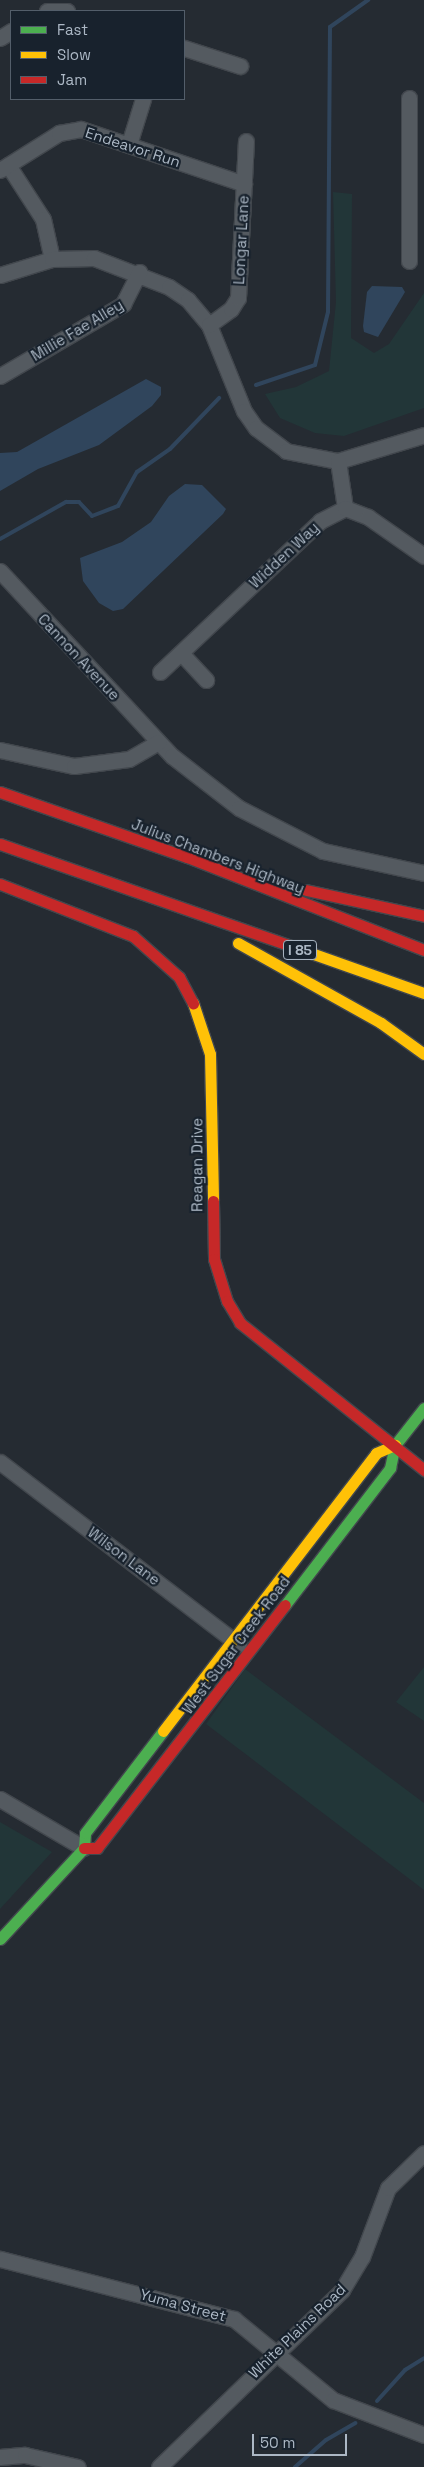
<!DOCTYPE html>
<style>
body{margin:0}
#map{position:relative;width:424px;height:2467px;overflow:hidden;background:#252b32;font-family:"Space Grotesk",sans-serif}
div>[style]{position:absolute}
.green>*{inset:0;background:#223638}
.water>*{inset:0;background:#30455c}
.stream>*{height:4px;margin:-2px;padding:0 2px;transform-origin:2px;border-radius:2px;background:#30455c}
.roads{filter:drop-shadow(1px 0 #42474d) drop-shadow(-1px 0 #42474d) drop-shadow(0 1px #42474d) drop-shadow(0 -1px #42474d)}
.street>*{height:15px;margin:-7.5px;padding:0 7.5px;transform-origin:7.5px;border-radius:7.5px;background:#545a60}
.fast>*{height:11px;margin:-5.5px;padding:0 5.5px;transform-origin:5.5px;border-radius:5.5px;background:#4caf50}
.slow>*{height:11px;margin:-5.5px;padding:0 5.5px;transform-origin:5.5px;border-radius:5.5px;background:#ffc107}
.jam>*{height:11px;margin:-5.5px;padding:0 5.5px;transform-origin:5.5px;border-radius:5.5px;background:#c62828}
span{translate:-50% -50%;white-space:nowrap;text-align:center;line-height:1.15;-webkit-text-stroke:4.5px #18222d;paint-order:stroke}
.shield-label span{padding:1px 4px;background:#18222d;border:1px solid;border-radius:4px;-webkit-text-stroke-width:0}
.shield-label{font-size:14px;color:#acb8c5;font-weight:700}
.street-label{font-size:15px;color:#acb8c5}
.legend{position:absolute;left:10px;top:10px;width:175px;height:90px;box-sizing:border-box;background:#18222d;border:1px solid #535e6a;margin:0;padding:6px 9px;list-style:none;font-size:15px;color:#acb8c5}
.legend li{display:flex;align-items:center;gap:10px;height:25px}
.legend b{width:25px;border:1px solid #535e6a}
.scale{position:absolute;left:252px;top:2434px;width:95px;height:22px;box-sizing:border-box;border:2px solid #acb8c5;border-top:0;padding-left:6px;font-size:15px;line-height:18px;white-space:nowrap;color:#acb8c5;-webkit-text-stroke:4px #18222d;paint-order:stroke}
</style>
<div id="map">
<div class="green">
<i style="clip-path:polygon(333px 192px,352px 194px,351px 338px,374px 353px,389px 344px,424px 293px,424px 408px,344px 436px,315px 433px,280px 418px,265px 394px,296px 387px,329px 371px,336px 302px)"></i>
<i style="clip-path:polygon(424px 1667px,424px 1721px,396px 1702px)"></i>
<i style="clip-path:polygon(245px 1669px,424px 1803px,424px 1890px,206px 1724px)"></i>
<i style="clip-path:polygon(0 1822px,52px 1852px,0 1909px)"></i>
</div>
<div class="water">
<i style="clip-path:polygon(372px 286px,402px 287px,405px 292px,378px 337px,364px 332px,363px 326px,367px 292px)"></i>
<i style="clip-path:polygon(146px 379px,161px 387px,161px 395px,152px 406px,99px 445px,38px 469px,0 491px,0 453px,17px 452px)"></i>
<i style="clip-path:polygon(185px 484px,202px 485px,226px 509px,223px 514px,123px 609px,113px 611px,99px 603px,83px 581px,80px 558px,122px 542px,151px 522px,169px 496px)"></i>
</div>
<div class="stream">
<i style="left:256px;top:385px;width:62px;rotate:-18.7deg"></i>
<i style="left:315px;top:365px;width:55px;rotate:-76.2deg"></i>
<i style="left:328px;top:312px;width:285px;rotate:-89.6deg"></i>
<i style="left:330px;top:27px;width:47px;rotate:-35.4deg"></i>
<i style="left:0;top:539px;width:76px;rotate:-29.3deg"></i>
<i style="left:66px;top:502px;width:13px"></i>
<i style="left:79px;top:502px;width:19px;rotate:47deg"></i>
<i style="left:92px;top:516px;width:28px;rotate:-21deg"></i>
<i style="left:118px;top:506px;width:39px;rotate:-61deg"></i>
<i style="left:137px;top:472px;width:40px;rotate:-34.9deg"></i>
<i style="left:170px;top:449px;width:71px;rotate:-46.1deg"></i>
<i style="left:377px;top:2401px;width:42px;rotate:-47.9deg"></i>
<i style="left:405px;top:2370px;width:22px;rotate:-32deg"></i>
<i style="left:295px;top:2467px;width:41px;rotate:-41.1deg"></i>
<i style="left:326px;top:2440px;width:34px;rotate:-30deg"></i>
</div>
<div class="roads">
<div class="street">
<i style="left:47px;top:11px;width:20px"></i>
<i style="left:0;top:38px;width:13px;rotate:-32deg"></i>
<i style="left:184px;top:48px;width:59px;rotate:17.8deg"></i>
<i style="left:409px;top:98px;width:163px;rotate:90deg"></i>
<i style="left:129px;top:144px;width:47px;rotate:-72.7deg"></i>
<i style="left:8px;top:165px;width:64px;rotate:57.1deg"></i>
<i style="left:43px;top:219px;width:41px;rotate:77.3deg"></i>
<i style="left:0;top:170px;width:70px;rotate:-32.1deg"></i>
<i style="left:59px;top:133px;width:22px;rotate:-10deg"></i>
<i style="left:81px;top:129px;width:172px;rotate:18.6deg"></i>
<i style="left:0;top:275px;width:54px;rotate:-17.1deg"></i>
<i style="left:52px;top:259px;width:42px;rotate:-1.4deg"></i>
<i style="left:94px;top:258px;width:80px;rotate:21.1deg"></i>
<i style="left:169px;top:287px;width:23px;rotate:34deg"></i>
<i style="left:188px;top:300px;width:33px;rotate:50deg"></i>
<i style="left:209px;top:325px;width:93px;rotate:67.9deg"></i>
<i style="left:244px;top:411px;width:21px;rotate:55deg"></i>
<i style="left:256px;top:428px;width:38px;rotate:37deg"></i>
<i style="left:286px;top:451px;width:53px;rotate:10.9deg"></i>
<i style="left:338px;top:461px;width:90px;rotate:-16.8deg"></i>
<i style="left:209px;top:325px;width:27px;rotate:-36deg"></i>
<i style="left:231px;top:309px;width:13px;rotate:-58deg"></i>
<i style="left:238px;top:298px;width:157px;rotate:-87.1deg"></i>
<i style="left:0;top:376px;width:143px;rotate:-30.3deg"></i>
<i style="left:123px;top:304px;width:36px;rotate:-63deg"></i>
<i style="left:338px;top:461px;width:48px;rotate:81.5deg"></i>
<i style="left:0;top:571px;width:253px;rotate:47.1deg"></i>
<i style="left:172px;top:756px;width:85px;rotate:37.8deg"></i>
<i style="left:239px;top:808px;width:94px;rotate:27.1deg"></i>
<i style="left:323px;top:851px;width:103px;rotate:12.3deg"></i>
<i style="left:181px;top:653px;width:37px;rotate:47deg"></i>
<i style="left:160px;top:672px;width:220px;rotate:-43.3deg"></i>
<i style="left:320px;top:521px;width:28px;rotate:-27deg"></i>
<i style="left:345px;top:508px;width:25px;rotate:21deg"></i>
<i style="left:368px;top:517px;width:68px;rotate:34.9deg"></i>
<i style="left:0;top:750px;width:76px;rotate:12.2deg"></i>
<i style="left:74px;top:766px;width:55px;rotate:-7.3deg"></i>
<i style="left:129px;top:759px;width:34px;rotate:-30deg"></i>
<i style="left:0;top:1462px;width:301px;rotate:37.4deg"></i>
<i style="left:0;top:1799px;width:97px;rotate:30.3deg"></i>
<i style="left:0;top:2259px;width:242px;rotate:14.4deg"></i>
<i style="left:234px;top:2319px;width:128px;rotate:39.3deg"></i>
<i style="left:333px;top:2400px;width:97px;rotate:21deg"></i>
<i style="left:0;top:2457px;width:25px;rotate:-5deg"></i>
<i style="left:25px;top:2455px;width:54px;rotate:12.8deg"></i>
<i style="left:159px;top:2467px;width:255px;rotate:-44deg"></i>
<i style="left:342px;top:2290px;width:39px;rotate:-59deg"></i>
<i style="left:362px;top:2257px;width:74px;rotate:-69.4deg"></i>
<i style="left:388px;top:2188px;width:50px;rotate:-44.2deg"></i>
</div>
<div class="fast">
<i style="left:285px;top:1605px;width:173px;rotate:-52.5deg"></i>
<i style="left:390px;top:1468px;width:24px;rotate:-78deg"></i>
<i style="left:395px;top:1445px;width:47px;rotate:-51.9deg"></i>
<i style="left:0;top:1939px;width:124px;rotate:-47.3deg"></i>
<i style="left:84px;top:1848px;width:15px;rotate:-86deg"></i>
<i style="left:85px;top:1833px;width:128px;rotate:-52.6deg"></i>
</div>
<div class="slow">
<i style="left:238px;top:943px;width:164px;rotate:29.2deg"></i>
<i style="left:381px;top:1023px;width:53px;rotate:35.8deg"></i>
<i style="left:294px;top:947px;width:138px;rotate:19.5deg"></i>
<i style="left:193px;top:1003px;width:54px;rotate:71.6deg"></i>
<i style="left:210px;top:1054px;width:147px;rotate:88.8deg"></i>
<i style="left:163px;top:1731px;width:350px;rotate:-52.5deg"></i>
<i style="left:376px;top:1453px;width:21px;rotate:-23deg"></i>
</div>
<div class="jam">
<i style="left:0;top:792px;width:198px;rotate:19.2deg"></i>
<i style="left:187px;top:857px;width:255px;rotate:21.4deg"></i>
<i style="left:0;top:844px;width:312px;rotate:19.3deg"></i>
<i style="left:0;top:884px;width:143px;rotate:21.4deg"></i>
<i style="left:133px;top:936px;width:62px;rotate:41.7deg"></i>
<i style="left:179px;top:977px;width:30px;rotate:62deg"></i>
<i style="left:306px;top:890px;width:121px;rotate:12.4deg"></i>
<i style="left:213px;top:1201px;width:58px;rotate:89deg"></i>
<i style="left:214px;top:1259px;width:44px;rotate:72.8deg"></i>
<i style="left:227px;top:1301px;width:26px;rotate:59deg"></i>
<i style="left:240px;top:1323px;width:236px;rotate:38.6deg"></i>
<i style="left:84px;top:1848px;width:13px"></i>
<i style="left:97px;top:1848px;width:307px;rotate:-52.3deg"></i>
</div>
</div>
<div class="shield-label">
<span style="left:300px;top:950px">I 85</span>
</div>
<div class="street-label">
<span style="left:133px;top:147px;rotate:18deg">Endeavor Run</span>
<span style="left:241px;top:240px;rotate:-87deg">Longar Lane</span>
<span style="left:77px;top:330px;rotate:-31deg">Millie Fae Alley</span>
<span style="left:284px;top:555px;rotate:-43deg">Widden Way</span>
<span style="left:79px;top:657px;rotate:47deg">Cannon Avenue</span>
<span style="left:218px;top:856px;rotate:21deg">Julius Chambers Highway</span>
<span style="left:197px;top:1165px;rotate:-90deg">Reagan Drive</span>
<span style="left:124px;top:1556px;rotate:37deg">Wilson Lane</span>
<span style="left:236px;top:1645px;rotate:-53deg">West Sugar Creek Road</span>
<span style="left:183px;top:2305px;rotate:15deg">Yuma Street</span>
<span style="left:297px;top:2331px;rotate:-44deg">White Plains Road</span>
</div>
<ul class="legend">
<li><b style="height:6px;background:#4caf50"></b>Fast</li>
<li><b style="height:6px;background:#ffc107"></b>Slow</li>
<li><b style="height:6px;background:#c62828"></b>Jam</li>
</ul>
<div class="scale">50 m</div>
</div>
